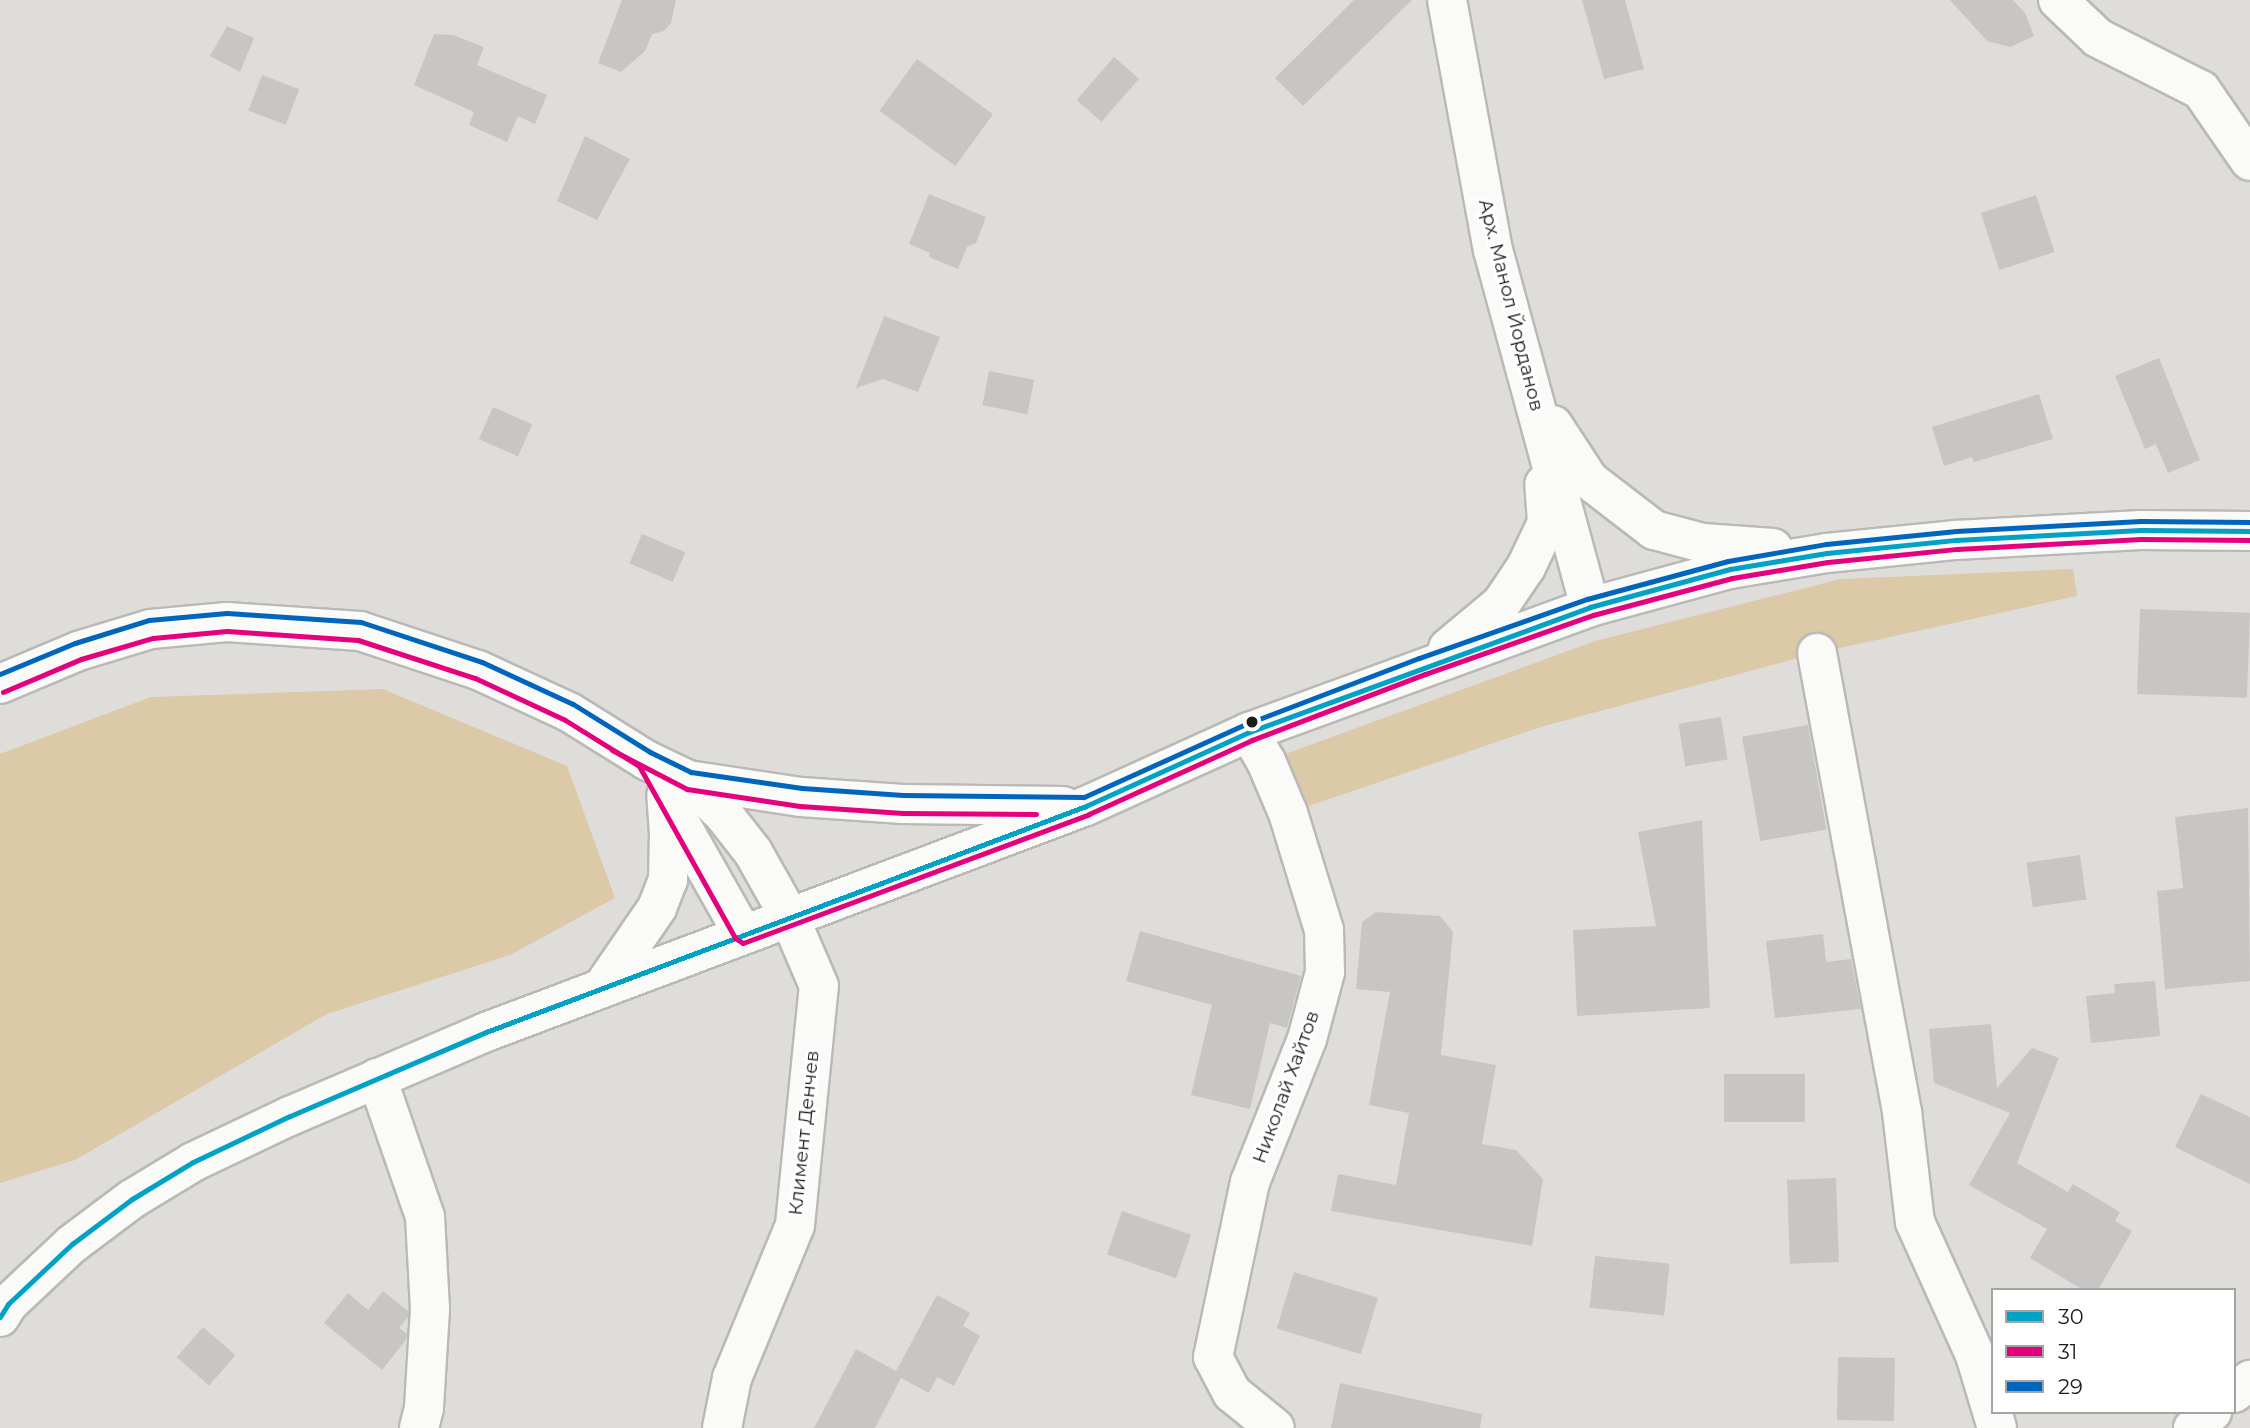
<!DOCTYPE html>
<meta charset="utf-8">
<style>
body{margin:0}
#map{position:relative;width:2250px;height:1428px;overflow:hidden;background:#dfddda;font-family:Montserrat,sans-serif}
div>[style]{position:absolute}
.green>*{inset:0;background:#dcc9a8}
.building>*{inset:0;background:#c8c6c4;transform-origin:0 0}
.roads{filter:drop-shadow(2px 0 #bab9b7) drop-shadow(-2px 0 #bab9b7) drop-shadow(0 2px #bab9b7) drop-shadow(0 -2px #bab9b7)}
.street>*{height:38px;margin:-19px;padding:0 19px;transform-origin:19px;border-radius:19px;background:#fafaf9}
.secondary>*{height:38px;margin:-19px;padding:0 19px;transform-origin:19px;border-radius:19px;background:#fafaf9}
.bus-1>*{height:5px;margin:-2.5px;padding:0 2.5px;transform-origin:2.5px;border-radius:2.5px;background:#01a2c5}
.bus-2>*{height:5px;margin:-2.5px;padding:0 2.5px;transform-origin:2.5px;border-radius:2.5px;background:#e5007d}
.bus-3>*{height:5px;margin:-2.5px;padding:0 2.5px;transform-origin:2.5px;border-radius:2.5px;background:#0065bd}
.dots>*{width:19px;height:19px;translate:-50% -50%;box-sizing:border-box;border:4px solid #fff;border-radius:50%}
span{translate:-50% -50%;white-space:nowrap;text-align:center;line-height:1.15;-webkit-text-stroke:6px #fff;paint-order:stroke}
.street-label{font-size:19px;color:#1d1c1a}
.legend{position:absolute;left:1991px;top:1288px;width:245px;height:126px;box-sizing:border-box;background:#fff;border:2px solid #a5a4a3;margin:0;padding:9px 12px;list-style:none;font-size:21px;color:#1d1c1a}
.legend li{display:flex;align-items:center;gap:14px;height:35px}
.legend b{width:35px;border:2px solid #a5a4a3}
</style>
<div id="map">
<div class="green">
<i style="clip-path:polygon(2073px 569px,2077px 596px,1817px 653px,1544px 726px,1288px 813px,1266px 761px,1595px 641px,1841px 579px)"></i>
<i style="clip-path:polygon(383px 689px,567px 766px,615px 898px,510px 955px,327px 1014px,75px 1160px,0 1183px,0 754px,151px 697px)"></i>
</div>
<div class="building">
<i style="clip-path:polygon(622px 0,676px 0,671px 23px,664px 31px,652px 34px,645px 51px,621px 72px,598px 63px)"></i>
<i style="clip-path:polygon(1354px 0,1412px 0,1303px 106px,1275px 78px)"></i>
<i style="clip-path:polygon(1582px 0,1625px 0,1644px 69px,1604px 79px)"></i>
<i style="clip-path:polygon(1950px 0,2013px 0,2025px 13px,2034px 36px,2010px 47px,1987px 41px)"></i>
<i style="clip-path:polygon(227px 26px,254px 38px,240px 72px,210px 56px)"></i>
<i style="clip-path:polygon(434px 34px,453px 35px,484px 47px,477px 65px,547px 95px,535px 124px,518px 116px,507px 142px,469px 125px,474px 112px,414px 85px)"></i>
<i style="left:1114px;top:57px;width:33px;height:57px;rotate:41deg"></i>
<i style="left:917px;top:59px;width:94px;height:64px;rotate:36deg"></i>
<i style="left:262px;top:75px;width:40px;height:38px;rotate:21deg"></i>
<i style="clip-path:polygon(585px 136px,630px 159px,597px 220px,557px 201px)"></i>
<i style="clip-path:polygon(929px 194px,986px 217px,976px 243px,967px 247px,958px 269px,929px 257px,930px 253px,909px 244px)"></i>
<i style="left:2036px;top:195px;width:60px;height:58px;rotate:72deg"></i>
<i style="clip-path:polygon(884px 316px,940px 337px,918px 392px,883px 379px,856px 388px)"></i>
<i style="clip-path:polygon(2159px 358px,2200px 460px,2168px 473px,2156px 444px,2145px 449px,2115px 376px)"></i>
<i style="left:989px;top:371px;width:46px;height:35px;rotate:11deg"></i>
<i style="clip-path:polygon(2039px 394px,2053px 439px,1974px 462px,1972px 457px,1944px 466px,1932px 427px)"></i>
<i style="left:493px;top:407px;width:43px;height:35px;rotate:24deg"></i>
<i style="left:642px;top:534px;width:47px;height:32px;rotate:23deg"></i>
<i style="left:2140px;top:609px;width:110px;height:85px;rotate:2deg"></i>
<i style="left:1721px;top:717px;width:43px;height:43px;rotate:81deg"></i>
<i style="left:1808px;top:725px;width:106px;height:67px;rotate:80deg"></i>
<i style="clip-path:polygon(2248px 808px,2250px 981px,2165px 989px,2157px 891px,2183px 888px,2175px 817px)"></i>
<i style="clip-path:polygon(1702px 820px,1710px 1008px,1577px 1016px,1573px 930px,1656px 926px,1638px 832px)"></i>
<i style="left:2080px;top:855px;width:45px;height:54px;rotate:82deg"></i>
<i style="clip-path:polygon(1376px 912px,1440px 916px,1453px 932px,1441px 1055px,1496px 1065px,1482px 1144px,1516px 1150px,1543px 1179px,1532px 1246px,1331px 1211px,1338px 1174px,1396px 1185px,1409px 1113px,1369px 1105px,1390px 992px,1356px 989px,1362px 922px)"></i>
<i style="clip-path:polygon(1140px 931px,1301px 976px,1287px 1028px,1270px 1023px,1250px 1109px,1191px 1095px,1212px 1005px,1126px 981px)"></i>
<i style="clip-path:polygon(1823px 934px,1826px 962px,1851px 959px,1861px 1009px,1775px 1018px,1766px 941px)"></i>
<i style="clip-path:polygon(2155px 981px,2160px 1036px,2091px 1043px,2086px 996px,2115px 993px,2114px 984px)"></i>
<i style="clip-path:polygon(1991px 1024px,1997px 1088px,2032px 1048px,2059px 1058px,2017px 1163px,2068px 1192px,2073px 1184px,2120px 1212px,2115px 1221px,2132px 1231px,2098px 1290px,2083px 1290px,2030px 1258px,2047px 1229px,1969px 1185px,2010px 1113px,1934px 1083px,1929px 1029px)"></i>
<i style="left:1724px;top:1074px;width:81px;height:48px"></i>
<i style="clip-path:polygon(2201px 1094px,2250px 1117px,2250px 1184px,2175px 1147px)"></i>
<i style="left:1836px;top:1178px;width:84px;height:49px;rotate:88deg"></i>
<i style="left:1122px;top:1211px;width:73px;height:46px;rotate:19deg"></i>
<i style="left:1595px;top:1256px;width:75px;height:52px;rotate:6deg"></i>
<i style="left:1294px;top:1272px;width:88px;height:59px;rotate:17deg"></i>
<i style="clip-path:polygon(383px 1291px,408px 1311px,408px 1317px,399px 1328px,407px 1334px,406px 1340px,382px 1370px,324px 1323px,348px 1293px,368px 1310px)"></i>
<i style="clip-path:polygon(937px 1295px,970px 1313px,963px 1326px,980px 1336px,954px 1386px,937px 1377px,929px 1393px,901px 1378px,875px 1428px,814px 1428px,856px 1349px,896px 1371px)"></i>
<i style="left:203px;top:1327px;width:43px;height:40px;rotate:41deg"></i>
<i style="left:1838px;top:1357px;width:57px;height:63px;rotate:1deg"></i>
<i style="clip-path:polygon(1340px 1383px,1482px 1414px,1480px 1428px,1331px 1428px)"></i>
</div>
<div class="roads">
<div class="street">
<i style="left:2058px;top:0;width:55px;rotate:43.5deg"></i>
<i style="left:2098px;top:38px;width:115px;rotate:26.8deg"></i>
<i style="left:2201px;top:90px;width:86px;rotate:55.4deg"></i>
<i style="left:1817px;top:653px;width:467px;rotate:79.5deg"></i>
<i style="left:1902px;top:1112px;width:111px;rotate:83.3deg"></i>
<i style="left:1915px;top:1222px;width:146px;rotate:65.7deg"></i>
<i style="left:1975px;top:1355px;width:76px;rotate:73.2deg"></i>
<i style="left:1249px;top:732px;width:34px;rotate:60deg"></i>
<i style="left:1266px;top:761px;width:56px;rotate:67.1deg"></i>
<i style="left:1288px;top:813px;width:122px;rotate:72.9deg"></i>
<i style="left:1324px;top:930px;width:42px;rotate:88.6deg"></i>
<i style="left:1325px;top:972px;width:69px;rotate:105deg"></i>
<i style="left:1307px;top:1039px;width:154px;rotate:111.7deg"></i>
<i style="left:1250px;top:1182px;width:179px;rotate:101.9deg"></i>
<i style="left:1213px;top:1357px;width:41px;rotate:62.2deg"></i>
<i style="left:1232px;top:1393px;width:55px;rotate:39.1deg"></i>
<i style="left:377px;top:1078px;width:147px;rotate:70.9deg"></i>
<i style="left:425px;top:1217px;width:92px;rotate:86.9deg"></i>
<i style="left:430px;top:1309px;width:99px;rotate:93.5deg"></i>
<i style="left:424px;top:1408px;width:21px;rotate:104deg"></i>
<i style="left:2234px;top:1393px;width:21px;rotate:-39deg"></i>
<i style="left:722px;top:1428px;width:51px;rotate:-78.7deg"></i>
<i style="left:732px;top:1378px;width:165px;rotate:-67.6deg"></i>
<i style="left:795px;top:1225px;width:240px;rotate:-84.3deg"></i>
<i style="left:819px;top:986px;width:76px;rotate:-113.2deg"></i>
<i style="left:2193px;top:1428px;width:25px;rotate:-40deg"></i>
</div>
<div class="secondary">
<i style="left:1447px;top:0;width:254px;rotate:79.6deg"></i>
<i style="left:1493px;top:250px;width:370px;rotate:74.8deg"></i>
<i style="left:1553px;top:425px;width:66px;rotate:56.8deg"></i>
<i style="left:1589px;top:480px;width:82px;rotate:37.6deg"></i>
<i style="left:1654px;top:530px;width:51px;rotate:14.9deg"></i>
<i style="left:1703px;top:543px;width:70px;rotate:4.1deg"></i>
<i style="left:1448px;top:648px;width:69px;rotate:-39.7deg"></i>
<i style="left:1501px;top:604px;width:45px;rotate:-56deg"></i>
<i style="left:1526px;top:567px;width:49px;rotate:-64.5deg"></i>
<i style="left:1547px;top:523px;width:39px;rotate:-94deg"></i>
<i style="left:0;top:684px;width:85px;rotate:-22.9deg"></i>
<i style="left:78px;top:651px;width:76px;rotate:-16.8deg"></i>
<i style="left:151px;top:629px;width:76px;rotate:-5.3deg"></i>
<i style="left:227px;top:622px;width:133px;rotate:3.9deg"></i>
<i style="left:360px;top:631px;width:124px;rotate:18.3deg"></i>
<i style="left:478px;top:670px;width:100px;rotate:24.8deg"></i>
<i style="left:569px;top:712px;width:91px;rotate:31.9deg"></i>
<i style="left:646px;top:760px;width:47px;rotate:25.5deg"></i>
<i style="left:688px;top:780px;width:50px;rotate:44.2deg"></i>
<i style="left:724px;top:815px;width:47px;rotate:51.9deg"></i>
<i style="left:753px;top:852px;width:73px;rotate:60.6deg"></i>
<i style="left:688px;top:780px;width:114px;rotate:8.6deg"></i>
<i style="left:801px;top:797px;width:102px;rotate:3.9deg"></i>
<i style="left:903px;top:804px;width:160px;rotate:0.7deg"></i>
<i style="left:670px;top:805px;width:148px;rotate:60.5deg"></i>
<i style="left:602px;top:988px;width:97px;rotate:-55.5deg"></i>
<i style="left:657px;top:908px;width:30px;rotate:-69deg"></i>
<i style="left:668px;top:880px;width:46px;rotate:-88.8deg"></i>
<i style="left:669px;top:834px;width:39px;rotate:-94deg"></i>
<i style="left:0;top:1317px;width:15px;rotate:-58deg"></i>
<i style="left:8px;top:1304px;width:88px;rotate:-43.2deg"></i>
<i style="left:72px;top:1244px;width:75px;rotate:-36.9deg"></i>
<i style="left:132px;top:1199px;width:71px;rotate:-31.2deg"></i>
<i style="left:193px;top:1162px;width:107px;rotate:-25.4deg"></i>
<i style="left:290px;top:1116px;width:213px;rotate:-23.2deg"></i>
<i style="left:486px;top:1032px;width:641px;rotate:-20.64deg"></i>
<i style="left:1086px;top:806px;width:179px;rotate:-24.4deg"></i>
<i style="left:1249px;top:732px;width:363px;rotate:-20.1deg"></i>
<i style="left:1590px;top:607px;width:145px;rotate:-15.2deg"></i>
<i style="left:1730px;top:569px;width:98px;rotate:-9.4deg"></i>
<i style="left:1827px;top:553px;width:130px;rotate:-5.8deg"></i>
<i style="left:1956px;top:540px;width:185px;rotate:-3.1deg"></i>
<i style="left:2141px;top:530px;width:109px;rotate:0.5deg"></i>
</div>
</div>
<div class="bus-1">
<i style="left:0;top:1317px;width:15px;rotate:-58deg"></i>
<i style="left:8px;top:1304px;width:88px;rotate:-43.2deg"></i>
<i style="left:72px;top:1244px;width:75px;rotate:-36.9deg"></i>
<i style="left:132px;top:1199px;width:71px;rotate:-31.2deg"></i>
<i style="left:193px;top:1162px;width:107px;rotate:-25.4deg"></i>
<i style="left:290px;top:1116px;width:213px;rotate:-23.2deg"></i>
<i style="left:486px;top:1032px;width:641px;rotate:-20.64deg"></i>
<i style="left:1086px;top:806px;width:179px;rotate:-24.4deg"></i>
<i style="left:1249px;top:732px;width:363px;rotate:-20.1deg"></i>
<i style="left:1590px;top:607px;width:145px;rotate:-15.2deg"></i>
<i style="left:1730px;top:569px;width:98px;rotate:-9.4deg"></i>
<i style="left:1827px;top:553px;width:130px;rotate:-5.8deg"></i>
<i style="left:1956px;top:540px;width:185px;rotate:-3.1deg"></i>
<i style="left:2141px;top:530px;width:109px;rotate:0.5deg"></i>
</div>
<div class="bus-2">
<i style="left:3px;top:692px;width:85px;rotate:-22.9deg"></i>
<i style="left:81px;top:659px;width:75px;rotate:-16.3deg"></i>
<i style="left:153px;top:638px;width:74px;rotate:-5.4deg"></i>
<i style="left:227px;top:631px;width:131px;rotate:3.9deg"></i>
<i style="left:358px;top:640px;width:123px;rotate:18deg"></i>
<i style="left:475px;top:678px;width:99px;rotate:25deg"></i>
<i style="left:565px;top:720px;width:87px;rotate:31.9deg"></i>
<i style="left:639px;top:766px;width:197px;rotate:60.8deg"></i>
<i style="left:735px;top:938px;width:9px;rotate:32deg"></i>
<i style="left:743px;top:943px;width:369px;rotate:-20.4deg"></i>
<i style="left:1089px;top:814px;width:179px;rotate:-24.4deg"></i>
<i style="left:1252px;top:740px;width:185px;rotate:-20.9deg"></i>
<i style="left:1425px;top:674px;width:178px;rotate:-19.4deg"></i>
<i style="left:1593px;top:615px;width:144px;rotate:-14.9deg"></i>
<i style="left:1732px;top:578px;width:97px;rotate:-9.5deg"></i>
<i style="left:1828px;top:562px;width:130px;rotate:-5.8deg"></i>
<i style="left:1957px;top:549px;width:184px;rotate:-3.1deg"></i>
<i style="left:2141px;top:539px;width:109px;rotate:0.5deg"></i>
<i style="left:612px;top:750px;width:85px;rotate:27.5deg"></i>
<i style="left:687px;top:789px;width:114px;rotate:8.6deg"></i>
<i style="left:800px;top:806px;width:103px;rotate:3.9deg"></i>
<i style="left:903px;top:813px;width:133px;rotate:0.4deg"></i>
</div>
<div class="bus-3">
<i style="left:0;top:674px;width:81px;rotate:-22.5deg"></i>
<i style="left:75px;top:643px;width:77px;rotate:-17.3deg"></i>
<i style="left:149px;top:620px;width:78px;rotate:-5.1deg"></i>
<i style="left:227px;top:613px;width:134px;rotate:3.8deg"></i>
<i style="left:361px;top:622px;width:127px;rotate:18.3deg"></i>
<i style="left:482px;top:662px;width:100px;rotate:24.8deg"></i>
<i style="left:573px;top:704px;width:91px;rotate:31.9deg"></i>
<i style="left:650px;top:752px;width:46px;rotate:26deg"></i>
<i style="left:691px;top:772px;width:112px;rotate:8.2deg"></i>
<i style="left:802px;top:788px;width:101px;rotate:4deg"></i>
<i style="left:903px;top:795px;width:181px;rotate:0.6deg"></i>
<i style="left:1084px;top:797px;width:178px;rotate:-24.3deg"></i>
<i style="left:1246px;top:724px;width:185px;rotate:-20.9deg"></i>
<i style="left:1419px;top:658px;width:178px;rotate:-19.4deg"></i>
<i style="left:1587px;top:599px;width:146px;rotate:-15.1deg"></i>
<i style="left:1728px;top:561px;width:99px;rotate:-9.8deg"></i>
<i style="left:1826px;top:544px;width:131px;rotate:-5.7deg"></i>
<i style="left:1956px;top:531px;width:185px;rotate:-3.1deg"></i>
<i style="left:2141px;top:521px;width:109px;rotate:0.5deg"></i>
</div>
<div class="dots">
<i style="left:1252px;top:722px;background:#1d1c1a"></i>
</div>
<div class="street-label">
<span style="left:1511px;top:305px;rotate:76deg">Арх. Манол Йорданов</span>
<span style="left:1286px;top:1087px;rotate:-70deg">Николай Хайтов</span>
<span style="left:804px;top:1133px;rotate:-84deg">Климент Денчев</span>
</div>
<ul class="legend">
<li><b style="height:9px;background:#01a2c5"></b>30</li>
<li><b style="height:9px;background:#e5007d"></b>31</li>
<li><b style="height:9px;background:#0065bd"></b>29</li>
</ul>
</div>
